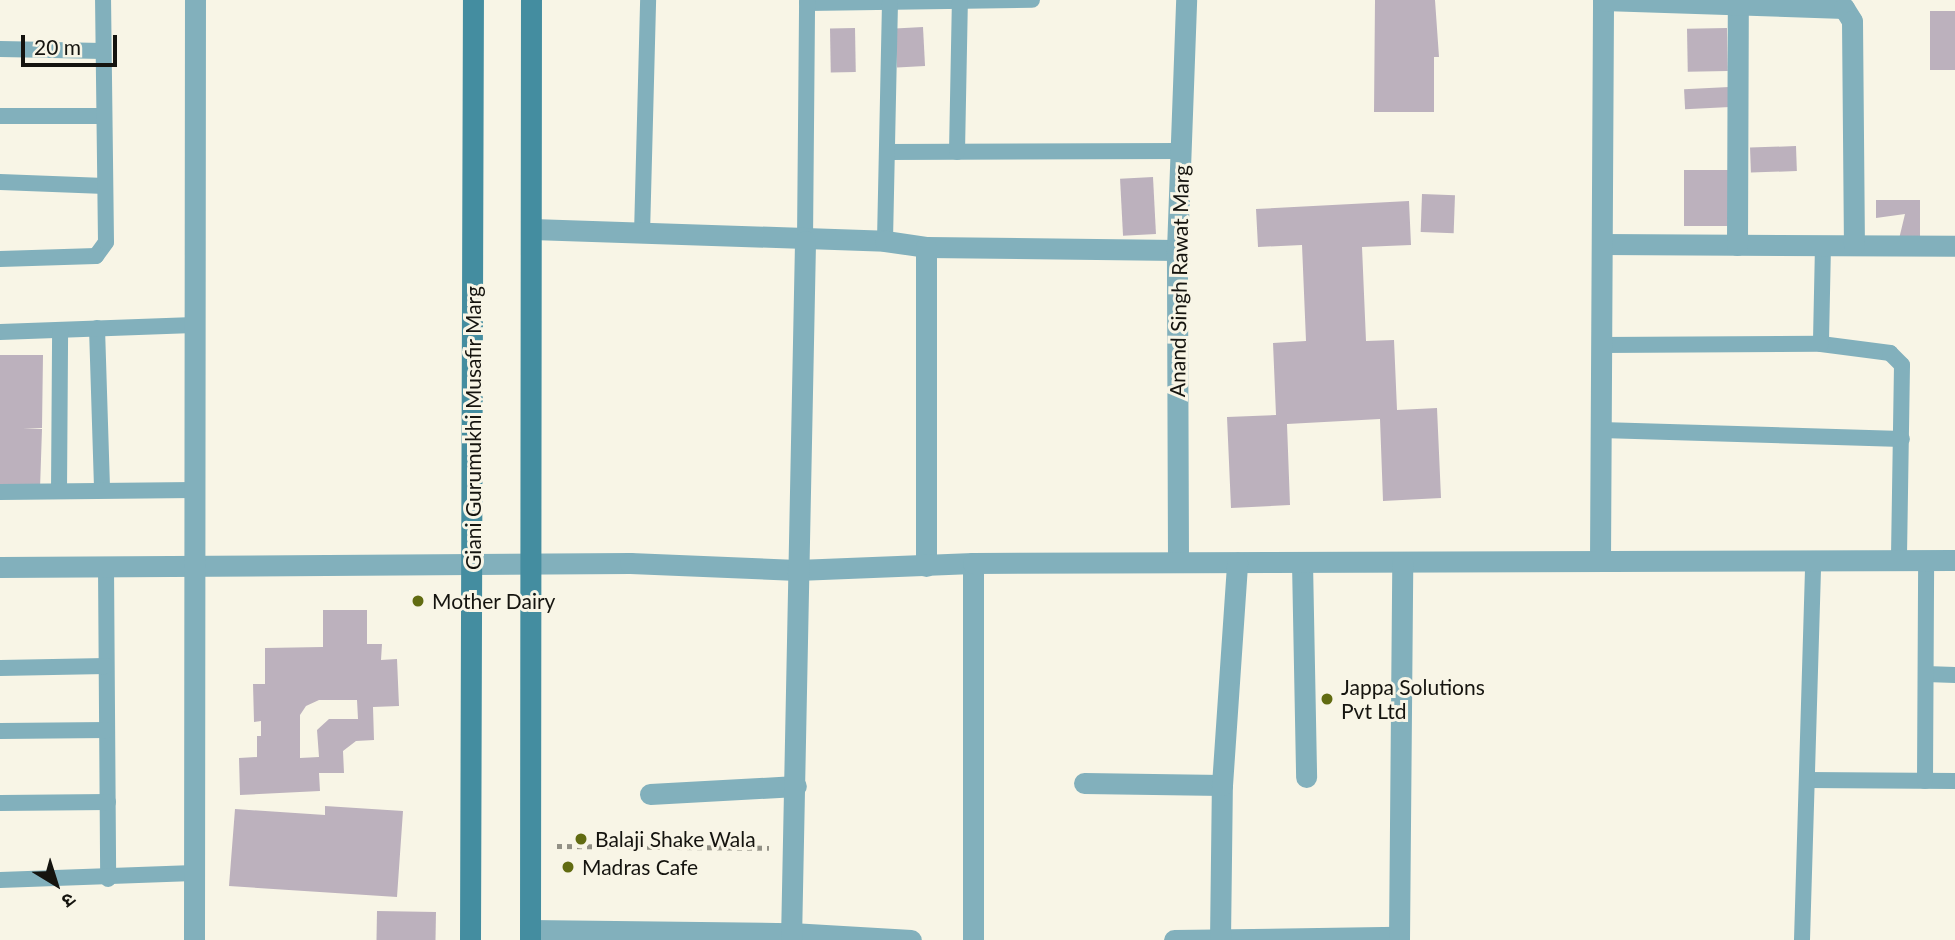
<!DOCTYPE html>
<meta charset="utf-8">
<style>
body{margin:0}
#map{position:relative;width:1955px;height:940px;overflow:hidden;background:#f8f5e6;font-family:Lato,"Noto Sans Devanagari",sans-serif}
div>[style]{position:absolute}
.building>*{inset:0;background:#bcb1bd;transform-origin:0 0}
.path>*{height:4.5px;margin-top:-2.25px;transform-origin:0;background:repeating-linear-gradient(90deg,#929085 0 5px,transparent 0 10px)}
.lane>*{height:16px;margin:-8px;padding:0 8px;transform-origin:8px;border-radius:8px;background:#82b0bc}
.street>*{height:21px;margin:-10.5px;padding:0 10.5px;transform-origin:10.5px;border-radius:10.5px;background:#82b0bc}
.secondary>*{height:21px;margin:-10.5px;padding:0 10.5px;transform-origin:10.5px;border-radius:10.5px;background:#448da0}
.dots>*{width:19px;height:19px;translate:-50% -50%;box-sizing:border-box;border:4px solid #f8f5e6;border-radius:50%}
span{translate:-50% -50%;white-space:nowrap;text-align:center;line-height:1.15;-webkit-text-stroke:6px #f8f5e6;paint-order:stroke}
.street-label{font-size:21px;color:#15140f}
.poi-label{font-size:21px;color:#15140f}
.left{translate:0 -50%;text-align:left}
.north{position:absolute;left:21px;top:849px;width:70px;height:70px;-webkit-text-stroke:5px #f8f5e6;paint-order:stroke;rotate:142deg;font-size:19px;font-weight:700;line-height:28px;text-align:center;color:#15140f}
.north::after{content:'';display:block;margin:auto;width:24px;height:32px;background:#15140f;clip-path:polygon(50% 0,100% 100%,50% 72%,0 100%)}
.scale{position:absolute;left:21px;top:35px;width:96px;height:32px;box-sizing:border-box;border:4px solid #15140f;border-top:0;padding-left:9px;font-size:21px;line-height:24px;white-space:nowrap;color:#15140f;-webkit-text-stroke:5px #f8f5e6;paint-order:stroke}
</style>
<div id="map">
<div class="building">
<i style="clip-path:polygon(1375px 0,1435px 0,1439px 57px,1434px 57px,1434px 112px,1374px 112px)"></i>
<i style="left:1930px;top:11px;width:25px;height:59px"></i>
<i style="left:923px;top:27px;width:39px;height:28px;rotate:87deg"></i>
<i style="left:855px;top:28px;width:44px;height:25px;rotate:89deg"></i>
<i style="left:1727px;top:28px;width:43px;height:40px;rotate:89deg"></i>
<i style="left:1729px;top:87px;width:20px;height:45px;rotate:87deg"></i>
<i style="left:1796px;top:146px;width:25px;height:46px;rotate:88deg"></i>
<i style="left:1684px;top:170px;width:47px;height:56px"></i>
<i style="left:1153px;top:177px;width:57px;height:33px;rotate:87deg"></i>
<i style="left:1422px;top:194px;width:33px;height:38px;rotate:2deg"></i>
<i style="clip-path:polygon(1876px 200px,1920px 200px,1920px 239px,1899px 239px,1905px 214px,1876px 218px)"></i>
<i style="clip-path:polygon(1409px 201px,1411px 245px,1362px 247px,1366px 341px,1394px 340px,1397px 410px,1437px 408px,1441px 498px,1383px 501px,1380px 419px,1287px 424px,1290px 505px,1231px 508px,1227px 417px,1276px 415px,1273px 343px,1306px 341px,1302px 245px,1258px 247px,1256px 209px)"></i>
<i style="clip-path:polygon(0 355px,43px 355px,42px 428px,23px 428px,42px 429px,40px 489px,0 489px)"></i>
<i style="clip-path:polygon(evenodd,323px 610px,367px 610px,367px 644px,382px 644px,381px 660px,397px 659px,399px 706px,373px 707px,374px 740px,356px 741px,343px 751px,344px 773px,319px 773px,320px 791px,240px 795px,239px 758px,257px 757px,257px 736px,261px 736px,261px 721px,254px 722px,253px 684px,265px 684px,265px 648px,323px 647px,323px 610px,319px 700px,357px 700px,358px 719px,329px 719px,317px 730px,319px 757px,300px 758px,300px 715px,306px 706px,319px 700px)"></i>
<i style="clip-path:polygon(325px 806px,403px 811px,397px 897px,229px 886px,235px 809px,325px 815px)"></i>
<i style="left:377px;top:911px;width:59px;height:29px;rotate:1deg"></i>
</div>
<div class="path">
<i style="left:557px;top:846px;width:212px;rotate:0.5deg"></i>
</div>
<div class="lane">
<i style="left:807px;top:3px;width:225px;rotate:-0.8deg"></i>
<i style="left:0;top:49px;width:103px;rotate:1.1deg"></i>
<i style="left:0;top:116px;width:104px"></i>
<i style="left:887px;top:152px;width:293px;rotate:-0.2deg"></i>
<i style="left:957px;top:152px;width:151px;rotate:-88.9deg"></i>
<i style="left:0;top:182px;width:105px;rotate:2.2deg"></i>
<i style="left:642px;top:234px;width:234px;rotate:-88.5deg"></i>
<i style="left:805px;top:241px;width:241px;rotate:-89.5deg"></i>
<i style="left:885px;top:241px;width:239px;rotate:-88.8deg"></i>
<i style="left:1823px;top:245px;width:99px;rotate:91.2deg"></i>
<i style="left:1821px;top:344px;width:70px;rotate:7.4deg"></i>
<i style="left:1890px;top:353px;width:17px;rotate:45deg"></i>
<i style="left:1902px;top:365px;width:194px;rotate:90.9deg"></i>
<i style="left:0;top:259px;width:96px;rotate:-1.8deg"></i>
<i style="left:96px;top:256px;width:17px;rotate:-54deg"></i>
<i style="left:106px;top:242px;width:242px;rotate:-90.7deg"></i>
<i style="left:97px;top:328px;width:162px;rotate:88.2deg"></i>
<i style="left:0;top:332px;width:194px;rotate:-2.1deg"></i>
<i style="left:1601px;top:345px;width:220px;rotate:-0.3deg"></i>
<i style="left:1601px;top:430px;width:301px;rotate:1.7deg"></i>
<i style="left:59px;top:491px;width:161px;rotate:-89.6deg"></i>
<i style="left:0;top:492px;width:194px;rotate:-0.6deg"></i>
<i style="left:106px;top:567px;width:312px;rotate:89.6deg"></i>
<i style="left:0;top:668px;width:106px;rotate:-1.1deg"></i>
<i style="left:1926px;top:674px;width:29px;rotate:2deg"></i>
<i style="left:0;top:731px;width:107px;rotate:-0.5deg"></i>
<i style="left:1807px;top:780px;width:148px;rotate:0.4deg"></i>
<i style="left:1925px;top:781px;width:221px;rotate:-89.7deg"></i>
<i style="left:0;top:803px;width:108px;rotate:-0.5deg"></i>
<i style="left:0;top:880px;width:194px;rotate:-2.1deg"></i>
<i style="left:1802px;top:940px;width:380px;rotate:-88.3deg"></i>
</div>
<div class="street">
<i style="left:532px;top:229px;width:353px;rotate:1.9deg"></i>
<i style="left:885px;top:241px;width:41px;rotate:8.3deg"></i>
<i style="left:926px;top:247px;width:251px;rotate:0.7deg"></i>
<i style="left:1602px;top:244px;width:353px;rotate:0.3deg"></i>
<i style="left:1737px;top:245px;width:243px;rotate:-89.8deg"></i>
<i style="left:926px;top:247px;width:319px;rotate:90deg"></i>
<i style="left:1600px;top:561px;width:561px;rotate:-89.69deg"></i>
<i style="left:1603px;top:0;width:241px;rotate:1.9deg"></i>
<i style="left:1844px;top:8px;width:15px;rotate:58deg"></i>
<i style="left:1852px;top:21px;width:224px;rotate:89.5deg"></i>
<i style="left:1178px;top:562px;width:312px;rotate:-90.2deg"></i>
<i style="left:1177px;top:250px;width:250px;rotate:-87.9deg"></i>
<i style="left:1302px;top:562px;width:215px;rotate:88.9deg"></i>
<i style="left:973px;top:563px;width:377px;rotate:90deg"></i>
<i style="left:0;top:567px;width:630px;rotate:-0.36deg"></i>
<i style="left:630px;top:563px;width:167px;rotate:2.4deg"></i>
<i style="left:797px;top:570px;width:176px;rotate:-2.3deg"></i>
<i style="left:973px;top:563px;width:982px;rotate:-0.18deg"></i>
<i style="left:1084px;top:783px;width:138px;rotate:0.8deg"></i>
<i style="left:650px;top:794px;width:146px;rotate:-3.1deg"></i>
<i style="left:530px;top:930px;width:261px;rotate:0.7deg"></i>
<i style="left:791px;top:933px;width:120px;rotate:3.3deg"></i>
<i style="left:194px;top:940px;width:940px;rotate:-89.94deg"></i>
<i style="left:791px;top:940px;width:699px;rotate:-88.85deg"></i>
<i style="left:1174px;top:940px;width:225px;rotate:-0.8deg"></i>
<i style="left:1220px;top:940px;width:155px;rotate:-89.3deg"></i>
<i style="left:1222px;top:785px;width:223px;rotate:-86.1deg"></i>
<i style="left:1399px;top:940px;width:378px;rotate:-89.5deg"></i>
</div>
<div class="secondary">
<i style="left:470px;top:940px;width:940px;rotate:-89.82deg"></i>
<i style="left:530px;top:940px;width:940px;rotate:-89.94deg"></i>
</div>
<div class="dots">
<i style="left:418px;top:601px;background:#616b11"></i>
<i style="left:1327px;top:699px;background:#616b11"></i>
<i style="left:581px;top:839px;background:#616b11"></i>
<i style="left:568px;top:867px;background:#616b11"></i>
</div>
<div class="street-label">
<span style="left:1179px;top:281px;rotate:-89deg">Anand Singh Rawat Marg</span>
<span style="left:473px;top:428px;rotate:-90deg">Giani Gurumukhi Musafir Marg</span>
</div>
<div class="poi-label">
<span class="left" style="left:432px;top:601px">Mother Dairy</span>
<span class="left" style="left:1341px;top:699px">Jappa Solutions<br>Pvt Ltd</span>
<span class="left" style="left:595px;top:839px">Balaji Shake Wala</span>
<span class="left" style="left:582px;top:867px">Madras Cafe</span>
</div>
<div class="north">उ</div>
<div class="scale">20 m</div>
</div>
